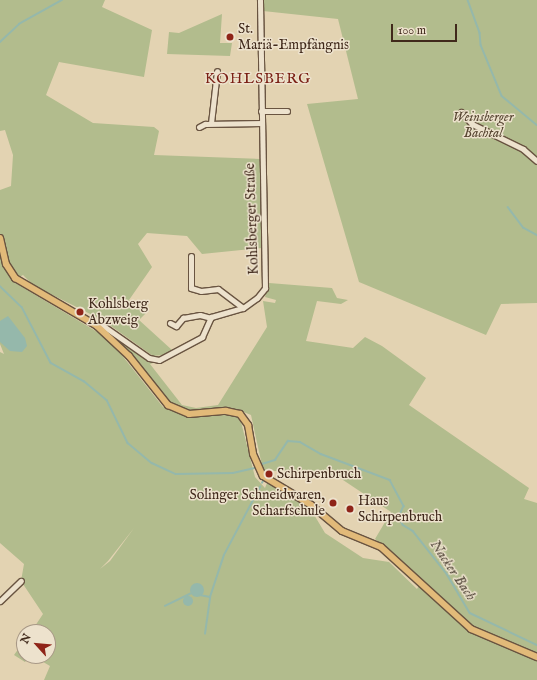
<!DOCTYPE html>
<meta charset="utf-8">
<style>
body{margin:0}
#map{position:relative;width:537px;height:680px;overflow:hidden;background:#e3d3b2;font-family:"IM FELL English",serif}
div>[style]{position:absolute}
.green>*{inset:0;background:#b2bc8d}
.water>*{inset:0;background:#95b8ab}
.round{border-radius:50%}
.stream>*{height:1.5px;margin:-0.75px;padding:0 0.75px;transform-origin:0.75px;border-radius:0.75px;background:#95b8ab}
.roads{filter:drop-shadow(1px 0 #695441) drop-shadow(-1px 0 #695441) drop-shadow(0 1px #695441) drop-shadow(0 -1px #695441)}
.minor>*{height:5px;margin:-2.5px;padding:0 2.5px;transform-origin:2.5px;border-radius:2.5px;background:#ede2cd}
.major>*{height:6px;margin:-3px;padding:0 3px;transform-origin:3px;border-radius:3px;background:#e2ba79}
.dots>*{width:11px;height:11px;translate:-50% -50%;box-sizing:border-box;border:2px solid #ede2cd;border-radius:50%}
span{translate:-50% -50%;white-space:nowrap;text-align:center;line-height:1.15;-webkit-text-stroke:3px #ede2cd;paint-order:stroke}
.poi-label{font-size:14px;color:#40291b}
.left{translate:0 -50%;text-align:left}
.right{translate:-100% -50%;text-align:right}
.park-label{font-size:14px;color:#574632;font-style:italic}
.street-label{font-size:14px;color:#40291b}
.neighbourhood-label{font-size:15px;color:#7a1f14;letter-spacing:1px}
.water-label{font-size:15px;color:#514638;font-style:italic}
.north{position:absolute;left:16px;top:624px;width:40px;height:40px;box-sizing:border-box;background:#ede2cd;border:1px solid #a89886;border-radius:50%;rotate:297deg;font-size:11px;font-weight:700;line-height:16px;text-align:center;color:#40291b}
.north::after{content:'';display:block;margin:auto;width:14px;height:18px;background:#8f2418;clip-path:polygon(50% 0,100% 100%,50% 72%,0 100%)}
.scale{position:absolute;left:391px;top:24px;width:66px;height:18px;box-sizing:border-box;border:2px solid #40291b;border-top:0;padding-left:5px;font-size:12px;line-height:14px;white-space:nowrap;color:#40291b;-webkit-text-stroke:3px #ede2cd;paint-order:stroke}
</style>
<div id="map">
<div class="green">
<i style="clip-path:polygon(evenodd,0 0,105px 0,102px 7px,152px 30px,144px 77px,59px 62px,46px 95px,93px 123px,154px 127px,159px 131px,154px 155px,260px 159px,262px 248px,202px 254px,187px 236px,147px 233px,138px 244px,152px 267px,129px 300px,146px 313px,139px 320px,172px 350px,163px 355px,153px 356px,104px 321px,33px 285px,23px 275px,12px 281px,109px 339px,163px 407px,186px 416px,230px 415px,240px 418px,255px 477px,265px 488px,267px 483px,310px 508px,325px 533px,363px 558px,389px 562px,417px 589px,421px 582px,375px 539px,391px 512px,337px 476px,263px 470px,251px 415px,236px 409px,187px 411px,174px 405px,163px 398px,118px 340px,153px 363px,150px 364px,182px 405px,196px 408px,218px 405px,267px 327px,263px 301px,275px 303px,276px 300px,265px 297px,269px 283px,332px 288px,337px 298px,348px 300px,341px 304px,317px 301px,306px 341px,353px 348px,365px 337px,382px 346px,426px 378px,409px 405px,529px 488px,524px 499px,537px 503px,537px 680px,44px 680px,50px 666px,33px 656px,48px 656px,48px 632px,31px 632px,43px 614px,21px 581px,24px 564px,0 543px,0 352px,4px 354px,0 344px,0 190px,11px 186px,13px 155px,5px 130px,0 131px,0 0,134px 528px,110px 561px,100px 569px,108px 561px,134px 528px)"></i>
<i style="clip-path:polygon(262px 0,537px 0,537px 303px,501px 304px,486px 335px,359px 282px,307px 104px,358px 99px,338px 19px,263px 11px)"></i>
<i style="clip-path:polygon(222px 14px,220px 43px,232px 43px,230px 56px,167px 54px,169px 32px,179px 33px)"></i>
<i style="clip-path:polygon(24px 641px,24px 656px,30px 656px,25px 662px,14px 655px)"></i>
</div>
<div class="water">
<i style="clip-path:polygon(8px 316px,25px 338px,27px 346px,22px 352px,10px 351px,0 342px,0 321px)"></i>
<i class="round" style="left:190px;top:583px;width:14px;height:14px"></i>
<i class="round" style="left:183px;top:596px;width:10px;height:10px"></i>
</div>
<div class="stream">
<i style="left:468px;top:0;width:35px;rotate:70deg"></i>
<i style="left:480px;top:33px;width:12px;rotate:85deg"></i>
<i style="left:481px;top:45px;width:55px;rotate:67.6deg"></i>
<i style="left:502px;top:96px;width:45px;rotate:39.6deg"></i>
<i style="left:0;top:42px;width:26px;rotate:-43deg"></i>
<i style="left:19px;top:24px;width:49px;rotate:-29.2deg"></i>
<i style="left:508px;top:207px;width:26px;rotate:53deg"></i>
<i style="left:524px;top:228px;width:15px;rotate:28deg"></i>
<i style="left:0;top:286px;width:30px;rotate:44deg"></i>
<i style="left:22px;top:307px;width:63px;rotate:62.6deg"></i>
<i style="left:51px;top:363px;width:38px;rotate:29deg"></i>
<i style="left:84px;top:381px;width:30px;rotate:40deg"></i>
<i style="left:107px;top:400px;width:48px;rotate:64deg"></i>
<i style="left:128px;top:443px;width:31px;rotate:40deg"></i>
<i style="left:152px;top:463px;width:26px;rotate:25deg"></i>
<i style="left:176px;top:474px;width:57px;rotate:-1deg"></i>
<i style="left:233px;top:473px;width:22px;rotate:-13deg"></i>
<i style="left:262px;top:464px;width:14px;rotate:-17deg"></i>
<i style="left:275px;top:460px;width:23px;rotate:-56deg"></i>
<i style="left:288px;top:441px;width:12px;rotate:5deg"></i>
<i style="left:300px;top:442px;width:24px;rotate:30deg"></i>
<i style="left:321px;top:454px;width:74px;rotate:20.6deg"></i>
<i style="left:390px;top:480px;width:30px;rotate:62deg"></i>
<i style="left:404px;top:506px;width:12px;rotate:114deg"></i>
<i style="left:399px;top:517px;width:9px;rotate:63deg"></i>
<i style="left:403px;top:525px;width:12px;rotate:31deg"></i>
<i style="left:413px;top:531px;width:55px;rotate:51.7deg"></i>
<i style="left:447px;top:574px;width:45px;rotate:59.5deg"></i>
<i style="left:470px;top:613px;width:74px;rotate:25.5deg"></i>
<i style="left:262px;top:483px;width:2px;rotate:-63deg"></i>
<i style="left:200px;top:595px;width:10px;rotate:11deg"></i>
<i style="left:210px;top:597px;width:44px;rotate:-71.6deg"></i>
<i style="left:224px;top:555px;width:77px;rotate:-62.1deg"></i>
<i style="left:165px;top:606px;width:28px;rotate:-26deg"></i>
<i style="left:205px;top:634px;width:37px;rotate:-82deg"></i>
</div>
<div class="roads">
<div class="minor">
<i style="left:261px;top:111px;width:26px"></i>
<i style="left:461px;top:112px;width:16px;rotate:47deg"></i>
<i style="left:472px;top:124px;width:57px;rotate:26.1deg"></i>
<i style="left:523px;top:149px;width:18px;rotate:41deg"></i>
<i style="left:211px;top:123px;width:52px;rotate:-83.4deg"></i>
<i style="left:199px;top:127px;width:7px;rotate:-27deg"></i>
<i style="left:205px;top:124px;width:57px;rotate:-1deg"></i>
<i style="left:191px;top:256px;width:32px;rotate:90deg"></i>
<i style="left:191px;top:288px;width:10px;rotate:17deg"></i>
<i style="left:201px;top:291px;width:17px;rotate:-7deg"></i>
<i style="left:218px;top:289px;width:31px;rotate:37deg"></i>
<i style="left:170px;top:323px;width:7px;rotate:27deg"></i>
<i style="left:176px;top:326px;width:11px;rotate:-49deg"></i>
<i style="left:183px;top:318px;width:17px;rotate:-10deg"></i>
<i style="left:200px;top:315px;width:11px;rotate:15deg"></i>
<i style="left:97px;top:326px;width:5px;rotate:-11deg"></i>
<i style="left:102px;top:325px;width:57px;rotate:35.1deg"></i>
<i style="left:149px;top:358px;width:10px;rotate:11deg"></i>
<i style="left:159px;top:360px;width:49px;rotate:-28.1deg"></i>
<i style="left:202px;top:337px;width:22px;rotate:-66deg"></i>
<i style="left:211px;top:317px;width:33px;rotate:-16deg"></i>
<i style="left:243px;top:308px;width:17px;rotate:-36deg"></i>
<i style="left:257px;top:298px;width:13px;rotate:-51deg"></i>
<i style="left:265px;top:288px;width:288px;rotate:-91deg"></i>
<i style="left:0;top:601px;width:29px;rotate:-44deg"></i>
</div>
<div class="major">
<i style="left:0;top:238px;width:27px;rotate:77deg"></i>
<i style="left:6px;top:264px;width:17px;rotate:57deg"></i>
<i style="left:15px;top:278px;width:95px;rotate:30.3deg"></i>
<i style="left:97px;top:326px;width:44px;rotate:43.2deg"></i>
<i style="left:129px;top:356px;width:63px;rotate:51.5deg"></i>
<i style="left:168px;top:405px;width:23px;rotate:23deg"></i>
<i style="left:189px;top:414px;width:37px;rotate:-5deg"></i>
<i style="left:226px;top:411px;width:14px;rotate:12deg"></i>
<i style="left:240px;top:414px;width:14px;rotate:54deg"></i>
<i style="left:248px;top:425px;width:29px;rotate:80deg"></i>
<i style="left:253px;top:454px;width:24px;rotate:66deg"></i>
<i style="left:263px;top:476px;width:56px;rotate:31.1deg"></i>
<i style="left:311px;top:505px;width:40px;rotate:40deg"></i>
<i style="left:342px;top:531px;width:42px;rotate:22.3deg"></i>
<i style="left:381px;top:547px;width:122px;rotate:42.3deg"></i>
<i style="left:471px;top:629px;width:72px;rotate:23deg"></i>
</div>
</div>
<div class="dots">
<i style="left:230px;top:37px;background:#8f2418"></i>
<i style="left:80px;top:312px;background:#8f2418"></i>
<i style="left:269px;top:474px;background:#8f2418"></i>
<i style="left:333px;top:503px;background:#8f2418"></i>
<i style="left:350px;top:509px;background:#8f2418"></i>
</div>
<div class="poi-label">
<span class="left" style="left:238px;top:37px">St.<br>Mariä-Empfängnis</span>
<span class="left" style="left:88px;top:312px">Kohlsberg<br>Abzweig</span>
<span class="left" style="left:277px;top:474px">Schirpenbruch</span>
<span class="right" style="left:325px;top:503px">Solinger Schneidwaren,<br>Scharfschule</span>
<span class="left" style="left:358px;top:509px">Haus<br>Schirpenbruch</span>
</div>
<div class="park-label">
<span style="left:483px;top:125px">Weinsberger<br>Bachtal</span>
</div>
<div class="street-label">
<span style="left:252px;top:219px;rotate:-92deg">Kohlsberger Straße</span>
</div>
<div class="neighbourhood-label">
<span style="left:258px;top:79px">KOHLSBERG</span>
</div>
<div class="water-label">
<span style="left:453px;top:570px;rotate:56deg">Nacker Bach</span>
</div>
<div class="north">N</div>
<div class="scale">100 m</div>
</div>
